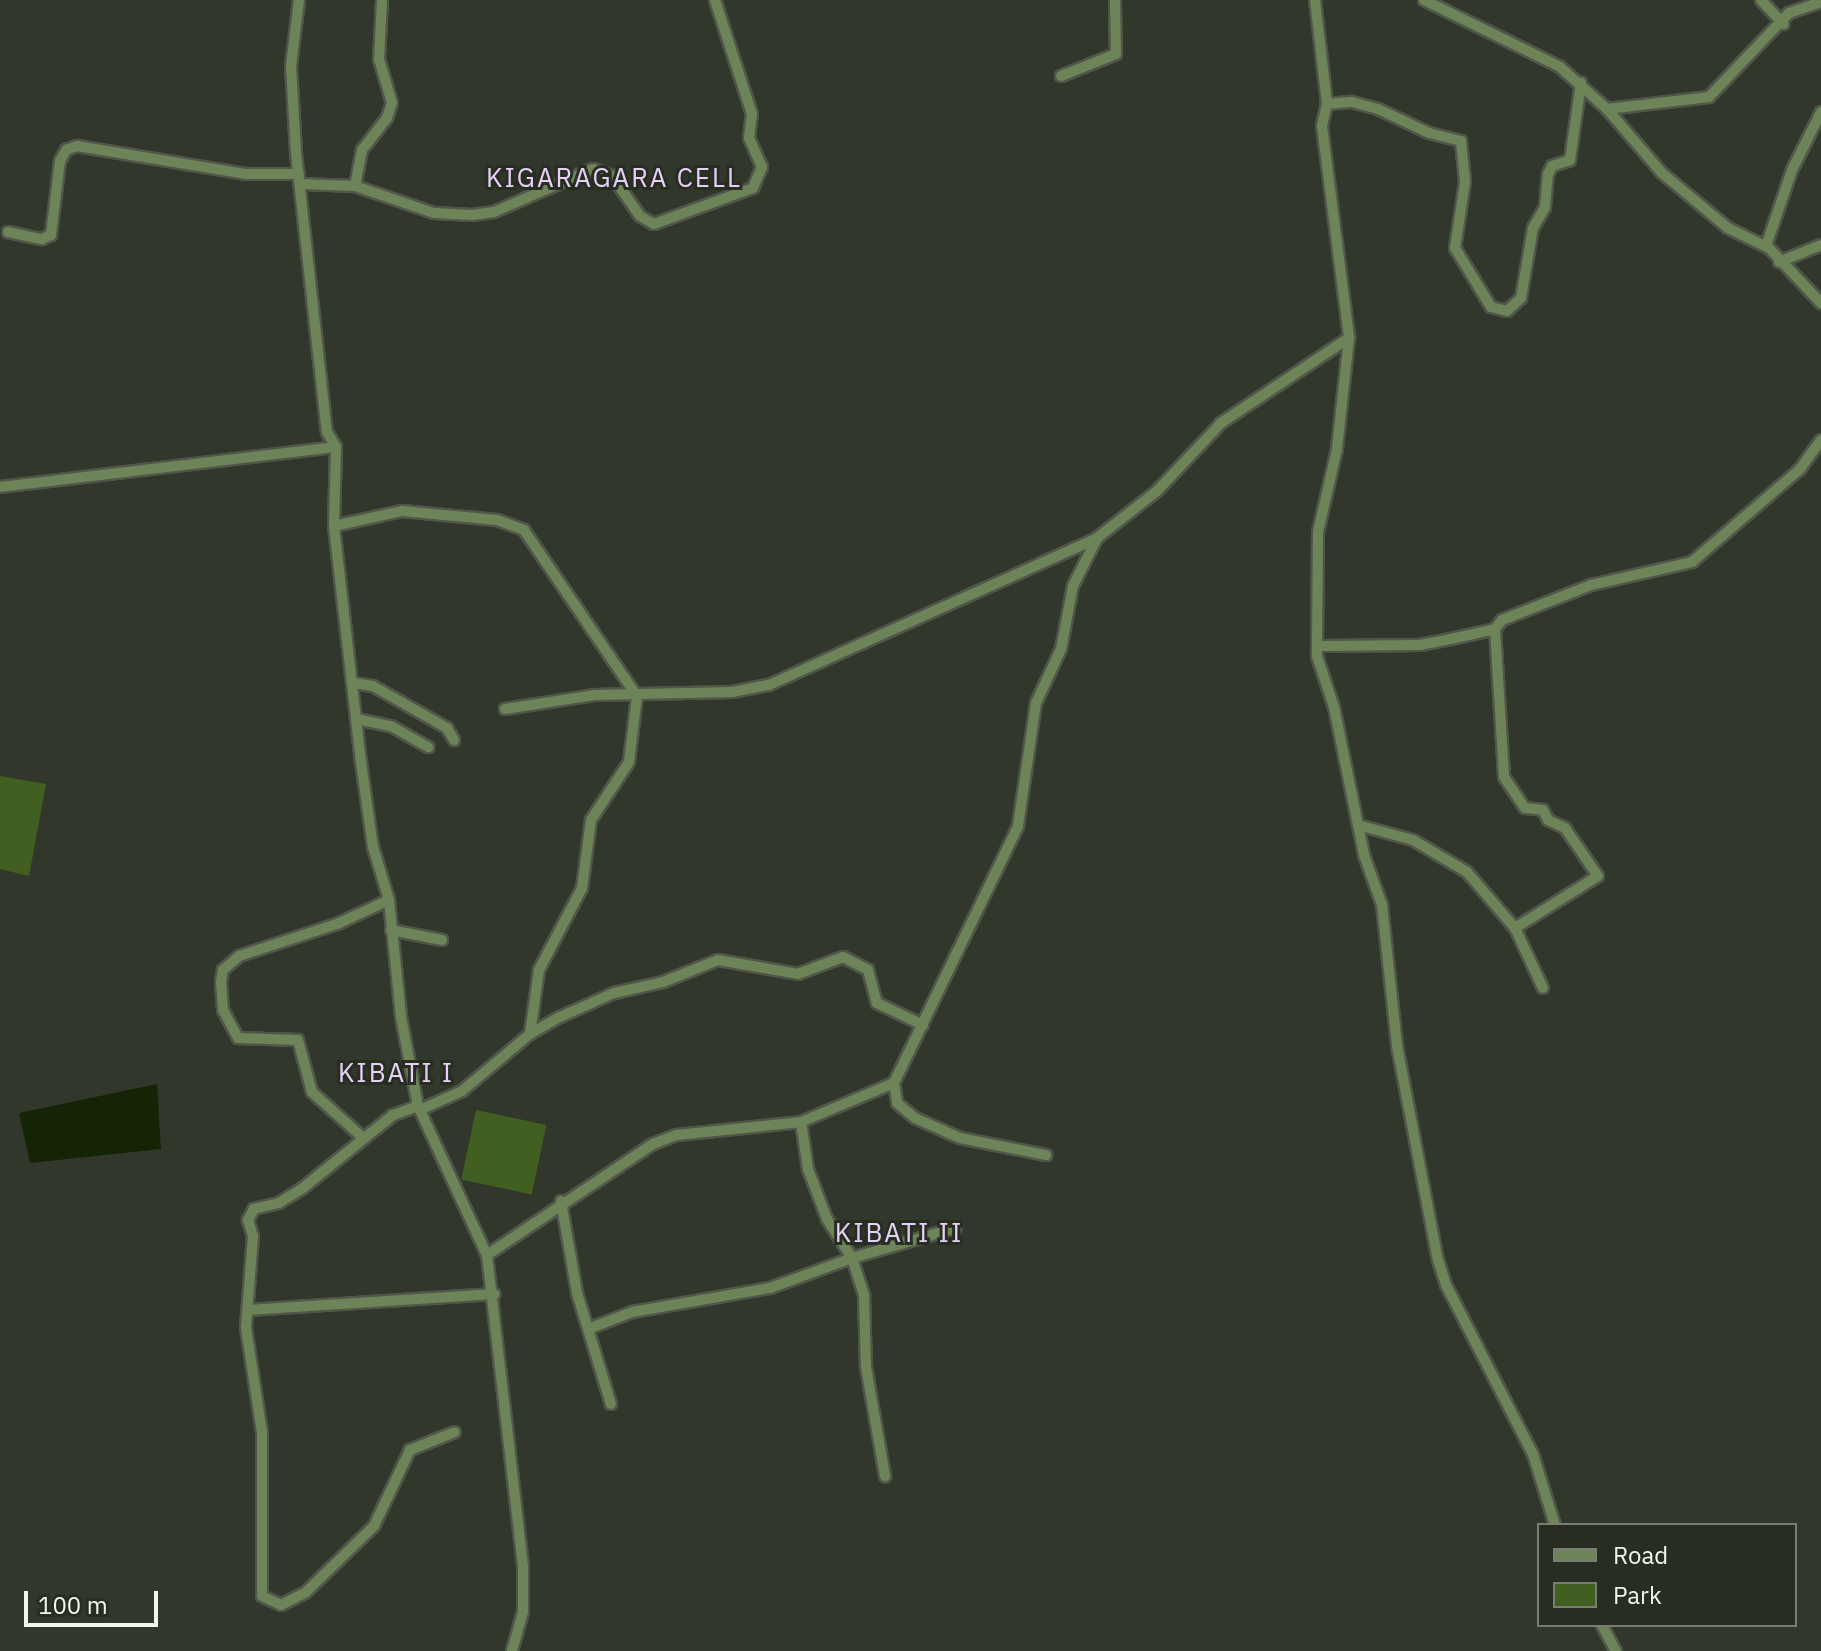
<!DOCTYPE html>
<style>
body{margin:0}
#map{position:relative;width:1821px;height:1651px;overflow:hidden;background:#31382b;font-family:"IBM Plex Sans",sans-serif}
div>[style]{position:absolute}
.green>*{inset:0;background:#425f22;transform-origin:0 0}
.water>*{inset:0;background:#152404}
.roads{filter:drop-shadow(2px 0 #50564a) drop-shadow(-2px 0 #50564a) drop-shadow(0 2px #50564a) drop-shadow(0 -2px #50564a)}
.minor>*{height:10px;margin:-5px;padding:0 5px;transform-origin:5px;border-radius:5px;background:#6d8458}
span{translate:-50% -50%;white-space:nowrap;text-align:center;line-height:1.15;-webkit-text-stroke:6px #272e21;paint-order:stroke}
.quarter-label{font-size:26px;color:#e7d0f8;letter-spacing:2px}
.legend{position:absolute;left:1537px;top:1523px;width:260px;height:104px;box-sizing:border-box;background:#272e21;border:2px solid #787e73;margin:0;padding:10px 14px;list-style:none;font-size:24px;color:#f1f6ed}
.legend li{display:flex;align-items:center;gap:16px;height:40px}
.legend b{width:40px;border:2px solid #787e73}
.scale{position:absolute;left:24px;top:1591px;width:134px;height:36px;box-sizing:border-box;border:4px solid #f1f6ed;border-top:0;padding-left:10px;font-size:24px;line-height:28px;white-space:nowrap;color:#f1f6ed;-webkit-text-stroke:6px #272e21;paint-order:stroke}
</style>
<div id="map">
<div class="green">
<i style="clip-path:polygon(0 776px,46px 784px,29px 876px,0 869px)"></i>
<i style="left:476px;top:1110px;width:72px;height:71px;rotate:12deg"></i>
</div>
<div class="water">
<i style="clip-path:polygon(157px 1084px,161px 1149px,30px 1163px,19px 1113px)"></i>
</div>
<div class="roads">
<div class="minor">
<i style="left:299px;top:0;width:66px;rotate:96.9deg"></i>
<i style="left:291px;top:66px;width:87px;rotate:86.7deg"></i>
<i style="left:296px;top:153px;width:281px;rotate:83.7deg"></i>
<i style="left:327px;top:432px;width:17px;rotate:59deg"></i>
<i style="left:336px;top:447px;width:79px;rotate:91.5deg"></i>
<i style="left:334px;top:526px;width:238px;rotate:83.5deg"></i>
<i style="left:361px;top:762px;width:86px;rotate:82deg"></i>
<i style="left:373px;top:847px;width:55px;rotate:73.2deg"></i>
<i style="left:389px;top:900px;width:118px;rotate:84.1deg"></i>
<i style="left:401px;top:1017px;width:91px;rotate:79.2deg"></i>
<i style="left:418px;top:1106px;width:164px;rotate:65.2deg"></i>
<i style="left:487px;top:1255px;width:314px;rotate:83.4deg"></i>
<i style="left:523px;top:1567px;width:45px;rotate:90deg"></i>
<i style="left:523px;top:1612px;width:41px;rotate:105.8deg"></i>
<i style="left:1315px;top:0;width:105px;rotate:83.4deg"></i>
<i style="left:1327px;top:104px;width:23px;rotate:103deg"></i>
<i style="left:1322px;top:126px;width:214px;rotate:82.7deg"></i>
<i style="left:1349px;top:338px;width:112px;rotate:96.2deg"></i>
<i style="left:1337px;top:449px;width:85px;rotate:102.9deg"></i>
<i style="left:1318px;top:532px;width:124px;rotate:90.5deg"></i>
<i style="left:1317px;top:656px;width:54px;rotate:71.6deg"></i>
<i style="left:1334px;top:707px;width:151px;rotate:78.5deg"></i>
<i style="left:1364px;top:855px;width:53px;rotate:70.2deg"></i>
<i style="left:1382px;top:905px;width:142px;rotate:83.9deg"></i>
<i style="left:1397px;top:1046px;width:218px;rotate:79.2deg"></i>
<i style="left:1438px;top:1260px;width:26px;rotate:72deg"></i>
<i style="left:1446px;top:1285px;width:190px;rotate:62.8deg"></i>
<i style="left:1533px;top:1454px;width:74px;rotate:72.8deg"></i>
<i style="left:1424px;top:0;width:152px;rotate:26.2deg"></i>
<i style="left:1560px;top:67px;width:63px;rotate:41.8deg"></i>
<i style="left:1607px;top:109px;width:84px;rotate:49.3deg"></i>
<i style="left:1662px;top:173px;width:86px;rotate:39.8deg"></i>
<i style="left:1728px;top:228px;width:46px;rotate:26deg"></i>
<i style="left:1769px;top:248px;width:76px;rotate:46.6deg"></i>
<i style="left:1761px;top:0;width:33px;rotate:47deg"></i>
<i style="left:1061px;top:76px;width:59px;rotate:-21.8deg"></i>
<i style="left:1116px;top:54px;width:54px;rotate:-91.1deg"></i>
<i style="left:1327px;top:104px;width:25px;rotate:-5deg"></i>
<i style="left:1352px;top:102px;width:27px;rotate:15deg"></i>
<i style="left:1378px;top:109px;width:56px;rotate:25.2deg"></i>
<i style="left:1429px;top:133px;width:33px;rotate:14deg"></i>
<i style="left:1461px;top:141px;width:41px;rotate:84.4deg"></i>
<i style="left:1465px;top:182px;width:67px;rotate:98.6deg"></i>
<i style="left:1455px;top:248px;width:69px;rotate:58.6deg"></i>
<i style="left:1491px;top:307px;width:16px;rotate:14deg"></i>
<i style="left:1507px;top:311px;width:19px;rotate:-43deg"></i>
<i style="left:1521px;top:298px;width:71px;rotate:-80.3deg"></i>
<i style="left:1533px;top:228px;width:24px;rotate:-60deg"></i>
<i style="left:1545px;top:207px;width:33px;rotate:-85deg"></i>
<i style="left:1548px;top:174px;width:9px;rotate:-63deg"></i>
<i style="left:1552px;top:166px;width:19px;rotate:-18deg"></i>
<i style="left:1570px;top:160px;width:78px;rotate:-81.9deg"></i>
<i style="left:1607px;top:109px;width:103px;rotate:-6.7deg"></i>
<i style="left:1709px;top:97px;width:116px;rotate:-46.4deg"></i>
<i style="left:1789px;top:13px;width:34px;rotate:-19deg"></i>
<i style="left:300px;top:184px;width:55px;rotate:2.1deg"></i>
<i style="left:355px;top:186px;width:83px;rotate:18.9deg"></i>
<i style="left:434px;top:213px;width:38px;rotate:3deg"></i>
<i style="left:472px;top:215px;width:22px;rotate:-8deg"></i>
<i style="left:494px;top:212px;width:108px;rotate:-23.5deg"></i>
<i style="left:593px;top:169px;width:20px;rotate:20deg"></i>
<i style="left:612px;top:176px;width:49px;rotate:55deg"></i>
<i style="left:640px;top:216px;width:16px;rotate:30deg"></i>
<i style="left:654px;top:224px;width:105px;rotate:-20deg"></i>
<i style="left:753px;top:188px;width:23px;rotate:-67deg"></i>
<i style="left:762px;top:167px;width:32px;rotate:-114deg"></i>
<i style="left:749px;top:138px;width:24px;rotate:-83deg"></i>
<i style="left:752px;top:114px;width:120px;rotate:-108deg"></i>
<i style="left:355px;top:186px;width:37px;rotate:-79deg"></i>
<i style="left:362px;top:150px;width:41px;rotate:-52deg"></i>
<i style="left:387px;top:118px;width:16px;rotate:-72deg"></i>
<i style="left:392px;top:103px;width:46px;rotate:-106.5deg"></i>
<i style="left:379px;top:59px;width:59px;rotate:-87.1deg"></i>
<i style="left:8px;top:232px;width:35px;rotate:12deg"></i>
<i style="left:42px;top:239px;width:10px;rotate:-24deg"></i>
<i style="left:51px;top:235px;width:75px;rotate:-83.1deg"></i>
<i style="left:60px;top:161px;width:13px;rotate:-61deg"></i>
<i style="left:66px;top:150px;width:12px;rotate:-20deg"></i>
<i style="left:77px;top:146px;width:172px;rotate:9.4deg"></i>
<i style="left:247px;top:174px;width:52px"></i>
<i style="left:1766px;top:246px;width:80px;rotate:-71.1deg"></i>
<i style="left:1792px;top:170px;width:65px;rotate:-63.4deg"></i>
<i style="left:1779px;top:262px;width:45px;rotate:-22deg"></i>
<i style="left:0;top:487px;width:338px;rotate:-6.8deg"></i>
<i style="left:334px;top:526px;width:70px;rotate:-12.4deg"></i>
<i style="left:402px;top:511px;width:95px;rotate:5.4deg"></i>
<i style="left:497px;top:520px;width:29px;rotate:20deg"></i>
<i style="left:524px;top:530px;width:201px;rotate:55.8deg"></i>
<i style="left:637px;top:696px;width:66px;rotate:96.9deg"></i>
<i style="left:629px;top:762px;width:69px;rotate:123.2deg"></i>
<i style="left:591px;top:820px;width:69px;rotate:97.5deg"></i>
<i style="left:582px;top:888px;width:93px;rotate:117.7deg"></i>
<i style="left:539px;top:970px;width:65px;rotate:98deg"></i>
<i style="left:1495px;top:629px;width:148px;rotate:86.5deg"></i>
<i style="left:1504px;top:777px;width:37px;rotate:56deg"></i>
<i style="left:1525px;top:808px;width:18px;rotate:6deg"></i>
<i style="left:1543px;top:810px;width:11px;rotate:63deg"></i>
<i style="left:1548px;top:820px;width:19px;rotate:25deg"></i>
<i style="left:1565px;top:828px;width:58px;rotate:55.5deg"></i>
<i style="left:1598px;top:876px;width:98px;rotate:147.9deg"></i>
<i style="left:1321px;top:646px;width:99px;rotate:-0.6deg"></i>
<i style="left:1420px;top:645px;width:32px;rotate:-11deg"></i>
<i style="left:1451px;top:639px;width:45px;rotate:-12.8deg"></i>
<i style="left:1495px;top:629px;width:11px;rotate:-52deg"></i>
<i style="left:1502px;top:620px;width:96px;rotate:-21.5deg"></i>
<i style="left:1591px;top:585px;width:104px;rotate:-12.8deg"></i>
<i style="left:1692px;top:562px;width:143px;rotate:-40.7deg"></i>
<i style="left:1800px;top:469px;width:36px;rotate:-54deg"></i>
<i style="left:354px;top:683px;width:19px;rotate:9deg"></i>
<i style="left:373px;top:686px;width:85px;rotate:29.6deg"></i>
<i style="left:447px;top:728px;width:14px;rotate:60deg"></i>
<i style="left:505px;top:709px;width:90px;rotate:-8.9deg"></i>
<i style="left:594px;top:695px;width:138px;rotate:-1.2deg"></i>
<i style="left:732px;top:692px;width:38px;rotate:-11deg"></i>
<i style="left:769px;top:685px;width:359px;rotate:-24.1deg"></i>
<i style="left:357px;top:719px;width:35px;rotate:12deg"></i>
<i style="left:391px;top:726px;width:43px;rotate:29.6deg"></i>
<i style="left:1358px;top:825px;width:57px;rotate:15.3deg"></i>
<i style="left:1413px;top:840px;width:63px;rotate:30.7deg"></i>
<i style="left:1467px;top:872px;width:74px;rotate:49.4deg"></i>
<i style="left:1515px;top:928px;width:66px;rotate:65deg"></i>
<i style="left:391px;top:930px;width:52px;rotate:11.1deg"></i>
<i style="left:894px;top:1083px;width:20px;rotate:81deg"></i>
<i style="left:897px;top:1103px;width:23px;rotate:40deg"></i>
<i style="left:915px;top:1118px;width:49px;rotate:24deg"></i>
<i style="left:960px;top:1138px;width:88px;rotate:11.2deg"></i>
<i style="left:418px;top:1106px;width:27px;rotate:160deg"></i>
<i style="left:393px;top:1115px;width:116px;rotate:141deg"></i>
<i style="left:303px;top:1188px;width:28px;rotate:148deg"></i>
<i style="left:279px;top:1203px;width:26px;rotate:167deg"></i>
<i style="left:254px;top:1209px;width:13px;rotate:119deg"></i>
<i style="left:248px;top:1220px;width:17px;rotate:73deg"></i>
<i style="left:253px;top:1236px;width:92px;rotate:94.4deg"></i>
<i style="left:246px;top:1328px;width:105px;rotate:81.3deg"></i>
<i style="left:262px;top:1432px;width:164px;rotate:90deg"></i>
<i style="left:262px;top:1596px;width:21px;rotate:25deg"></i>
<i style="left:281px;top:1605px;width:27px;rotate:-27deg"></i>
<i style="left:305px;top:1593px;width:96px;rotate:-44.2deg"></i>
<i style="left:374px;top:1526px;width:84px;rotate:-64.7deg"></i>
<i style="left:410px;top:1450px;width:48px;rotate:-21.8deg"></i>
<i style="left:422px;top:1109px;width:44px;rotate:-24.2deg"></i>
<i style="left:462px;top:1091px;width:89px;rotate:-40deg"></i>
<i style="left:530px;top:1034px;width:34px;rotate:-30deg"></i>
<i style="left:560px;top:1017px;width:59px;rotate:-24deg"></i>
<i style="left:614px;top:993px;width:50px;rotate:-12.7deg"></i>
<i style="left:663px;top:982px;width:59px;rotate:-21.8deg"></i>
<i style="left:718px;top:960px;width:81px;rotate:9.9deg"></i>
<i style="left:798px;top:974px;width:48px;rotate:-20.7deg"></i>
<i style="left:843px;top:957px;width:28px;rotate:27deg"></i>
<i style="left:868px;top:970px;width:34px;rotate:75deg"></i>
<i style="left:877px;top:1003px;width:51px;rotate:25.6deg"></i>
<i style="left:801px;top:1122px;width:48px;rotate:81.5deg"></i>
<i style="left:808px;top:1169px;width:53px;rotate:69.2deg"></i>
<i style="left:827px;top:1219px;width:46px;rotate:57.3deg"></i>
<i style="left:852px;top:1258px;width:108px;rotate:-16.1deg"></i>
<i style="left:361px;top:1136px;width:66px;rotate:-138.1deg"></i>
<i style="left:312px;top:1092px;width:54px;rotate:-105.1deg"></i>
<i style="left:298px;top:1040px;width:60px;rotate:-178.1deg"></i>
<i style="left:238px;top:1038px;width:32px;rotate:-118deg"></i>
<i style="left:223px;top:1010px;width:28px;rotate:-94deg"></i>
<i style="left:221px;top:982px;width:12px;rotate:-81deg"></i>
<i style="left:223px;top:970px;width:21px;rotate:-41deg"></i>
<i style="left:239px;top:956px;width:103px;rotate:-18.1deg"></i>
<i style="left:337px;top:924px;width:57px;rotate:-24.8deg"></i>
<i style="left:561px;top:1201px;width:93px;rotate:80.1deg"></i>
<i style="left:577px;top:1293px;width:116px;rotate:73deg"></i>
<i style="left:487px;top:1255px;width:200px;rotate:-33.8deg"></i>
<i style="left:653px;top:1144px;width:26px;rotate:-21deg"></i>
<i style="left:677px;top:1135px;width:125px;rotate:-6deg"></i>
<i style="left:801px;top:1122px;width:101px;rotate:-22.8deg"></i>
<i style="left:894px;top:1083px;width:285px;rotate:-64.2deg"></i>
<i style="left:1018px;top:826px;width:124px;rotate:-81.7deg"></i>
<i style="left:1036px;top:703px;width:60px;rotate:-65.2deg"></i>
<i style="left:1061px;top:649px;width:64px;rotate:-79.2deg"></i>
<i style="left:1073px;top:586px;width:54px;rotate:-63.4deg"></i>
<i style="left:1097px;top:538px;width:76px;rotate:-38.1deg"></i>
<i style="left:1157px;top:491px;width:93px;rotate:-46.7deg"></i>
<i style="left:1221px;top:423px;width:154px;rotate:-33.6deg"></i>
<i style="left:248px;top:1310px;width:247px;rotate:-3.7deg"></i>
<i style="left:588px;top:1329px;width:47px;rotate:-21.1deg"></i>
<i style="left:632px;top:1312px;width:140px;rotate:-9.9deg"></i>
<i style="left:770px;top:1288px;width:87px;rotate:-20.1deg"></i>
<i style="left:852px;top:1258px;width:40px;rotate:72deg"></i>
<i style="left:864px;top:1296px;width:71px;rotate:88.4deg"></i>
<i style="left:866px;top:1367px;width:111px;rotate:80.1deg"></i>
<i style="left:1602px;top:1625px;width:30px;rotate:62deg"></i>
</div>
</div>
<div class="quarter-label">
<span style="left:614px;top:178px">KIGARAGARA CELL</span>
<span style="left:396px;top:1073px">KIBATI I</span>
<span style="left:899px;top:1233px">KIBATI II</span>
</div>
<ul class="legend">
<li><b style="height:10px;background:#6d8458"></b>Road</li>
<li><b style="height:22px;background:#425f22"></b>Park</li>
</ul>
<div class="scale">100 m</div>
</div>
